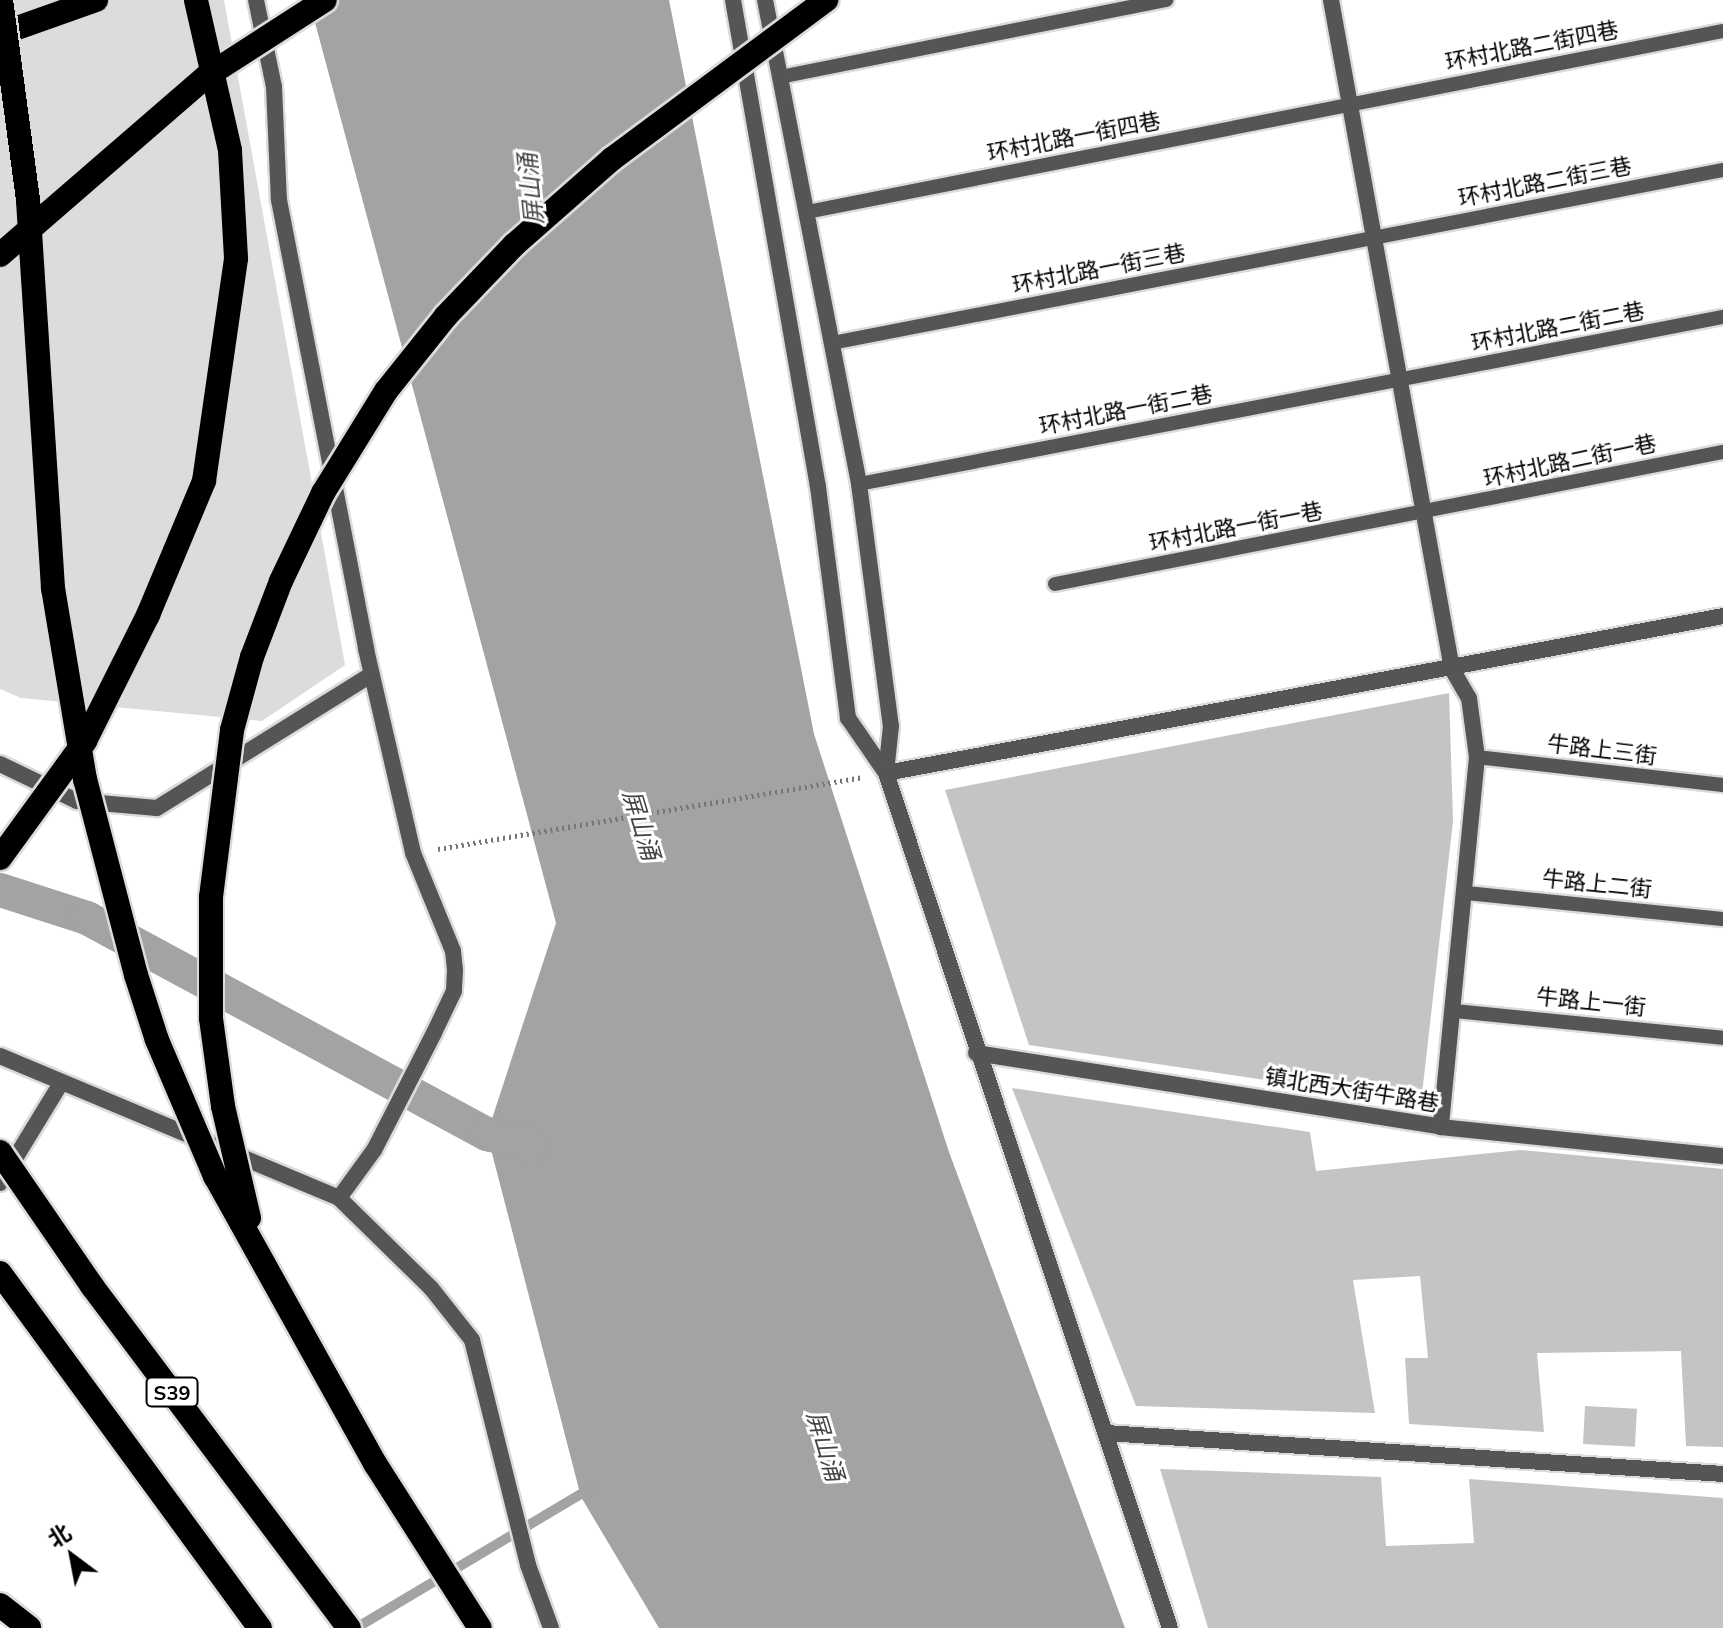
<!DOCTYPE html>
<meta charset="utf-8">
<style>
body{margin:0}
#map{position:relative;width:1723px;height:1628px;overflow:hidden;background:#fff;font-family:Mulish,"Noto Sans SC",sans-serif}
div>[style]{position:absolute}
.green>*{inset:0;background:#dcdcdc}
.water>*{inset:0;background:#a3a3a3}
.stream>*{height:10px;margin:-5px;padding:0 5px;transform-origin:5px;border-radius:5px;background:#a3a3a3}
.canal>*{height:34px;margin:-17px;padding:0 17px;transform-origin:17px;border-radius:17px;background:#a3a3a3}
.building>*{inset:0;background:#c4c4c4;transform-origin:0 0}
.path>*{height:5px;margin-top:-2.5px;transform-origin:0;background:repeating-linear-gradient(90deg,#777 0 2px,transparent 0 6px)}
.roads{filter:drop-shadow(2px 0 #dbdbdb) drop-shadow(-2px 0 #dbdbdb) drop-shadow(0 2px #dbdbdb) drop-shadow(0 -2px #dbdbdb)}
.lane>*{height:14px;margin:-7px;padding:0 7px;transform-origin:7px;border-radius:7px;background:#555}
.street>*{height:16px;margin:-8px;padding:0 8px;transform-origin:8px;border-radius:8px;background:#555}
.highway>*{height:24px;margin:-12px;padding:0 12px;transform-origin:12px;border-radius:12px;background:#000}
.bridges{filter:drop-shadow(2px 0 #dbdbdb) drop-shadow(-2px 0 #dbdbdb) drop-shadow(0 2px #dbdbdb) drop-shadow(0 -2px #dbdbdb)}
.highway-bridge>*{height:24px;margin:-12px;padding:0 12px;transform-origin:12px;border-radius:12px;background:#000}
span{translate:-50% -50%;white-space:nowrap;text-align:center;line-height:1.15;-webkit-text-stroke:6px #fff;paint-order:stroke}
.shield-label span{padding:2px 6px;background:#fff;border:2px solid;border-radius:6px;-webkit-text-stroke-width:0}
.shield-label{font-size:20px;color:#000;font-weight:700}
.street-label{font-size:22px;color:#000}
.water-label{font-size:24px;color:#444;font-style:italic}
.north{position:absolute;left:32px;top:1516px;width:80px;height:80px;-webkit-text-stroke:6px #fff;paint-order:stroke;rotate:328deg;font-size:22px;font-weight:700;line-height:32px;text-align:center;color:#000}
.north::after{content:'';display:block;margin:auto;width:28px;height:36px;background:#000;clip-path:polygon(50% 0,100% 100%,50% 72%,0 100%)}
</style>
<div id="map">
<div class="green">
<i style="clip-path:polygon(0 0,224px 0,345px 665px,262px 721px,21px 698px,0 689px)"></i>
</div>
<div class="water">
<i style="clip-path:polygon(309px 0,669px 0,814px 734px,949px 1152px,1125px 1628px,659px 1628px,581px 1497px,487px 1134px,556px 923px)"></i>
</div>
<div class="stream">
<i style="left:356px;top:1628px;width:274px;rotate:-30.8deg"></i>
</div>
<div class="canal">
<i style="left:0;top:890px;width:91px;rotate:17.8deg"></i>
<i style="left:87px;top:918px;width:455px;rotate:28.4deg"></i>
<i style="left:487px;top:1134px;width:45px;rotate:14deg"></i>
</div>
<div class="building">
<i style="clip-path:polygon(1449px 693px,1453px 821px,1421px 1103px,1029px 1045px,945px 790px)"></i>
<i style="clip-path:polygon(1012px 1088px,1310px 1132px,1316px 1171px,1520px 1150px,1723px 1169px,1723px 1447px,1686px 1446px,1681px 1351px,1537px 1353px,1544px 1432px,1409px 1424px,1405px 1358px,1428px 1358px,1420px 1276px,1353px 1280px,1375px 1413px,1136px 1406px)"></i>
<i style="left:1585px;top:1406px;width:52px;height:38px;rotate:3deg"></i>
<i style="clip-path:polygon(1160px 1469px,1381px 1477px,1386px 1546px,1474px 1543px,1469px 1479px,1723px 1498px,1723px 1628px,1208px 1628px)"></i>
</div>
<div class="path">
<i style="left:438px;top:849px;width:430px;rotate:-9.6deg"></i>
</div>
<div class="roads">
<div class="lane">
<i style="left:780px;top:77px;width:394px;rotate:-11.3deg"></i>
<i style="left:807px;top:212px;width:934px;rotate:-11.18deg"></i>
<i style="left:832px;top:343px;width:908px;rotate:-10.99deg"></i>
<i style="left:859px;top:484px;width:880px;rotate:-10.94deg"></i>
<i style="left:1055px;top:584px;width:681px;rotate:-11.18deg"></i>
<i style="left:1477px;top:757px;width:248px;rotate:6.5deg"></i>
<i style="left:1466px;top:893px;width:258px;rotate:5.8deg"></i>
<i style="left:1454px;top:1011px;width:270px;rotate:5.7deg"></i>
</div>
<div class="street">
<i style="left:256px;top:0;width:89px;rotate:78.3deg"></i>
<i style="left:274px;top:87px;width:113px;rotate:87.5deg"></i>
<i style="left:279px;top:200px;width:457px;rotate:79deg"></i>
<i style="left:366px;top:649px;width:209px;rotate:77deg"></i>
<i style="left:413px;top:853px;width:106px;rotate:67.8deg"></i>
<i style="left:453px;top:951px;width:19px;rotate:84deg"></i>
<i style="left:455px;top:970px;width:21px;rotate:93deg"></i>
<i style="left:454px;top:991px;width:47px;rotate:115.5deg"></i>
<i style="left:434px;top:1033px;width:131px;rotate:117.1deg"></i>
<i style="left:374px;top:1150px;width:59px;rotate:126.1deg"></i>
<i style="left:733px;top:0;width:494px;rotate:80.1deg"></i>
<i style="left:818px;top:487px;width:233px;rotate:82.6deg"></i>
<i style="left:848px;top:718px;width:67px;rotate:55.4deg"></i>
<i style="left:886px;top:773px;width:901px;rotate:71.63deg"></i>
<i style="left:765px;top:0;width:493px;rotate:79deg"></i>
<i style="left:859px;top:484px;width:244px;rotate:82.5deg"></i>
<i style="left:891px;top:726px;width:47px;rotate:96.1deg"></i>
<i style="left:1331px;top:0;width:680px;rotate:79.75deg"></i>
<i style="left:1452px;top:669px;width:34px;rotate:60deg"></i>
<i style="left:1469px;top:698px;width:60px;rotate:82.3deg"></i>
<i style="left:1477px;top:757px;width:372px;rotate:95.6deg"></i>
<i style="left:0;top:764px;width:85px;rotate:25.7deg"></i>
<i style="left:77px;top:801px;width:80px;rotate:5deg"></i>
<i style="left:157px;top:808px;width:252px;rotate:-31.9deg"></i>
<i style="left:886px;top:773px;width:852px;rotate:-10.62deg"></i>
<i style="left:976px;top:1053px;width:471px;rotate:9deg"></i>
<i style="left:1441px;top:1127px;width:283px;rotate:5.9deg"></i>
<i style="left:0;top:1056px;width:368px;rotate:22.7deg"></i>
<i style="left:339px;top:1198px;width:129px;rotate:44.4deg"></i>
<i style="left:431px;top:1288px;width:66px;rotate:51.7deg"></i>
<i style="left:472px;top:1340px;width:232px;rotate:76deg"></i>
<i style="left:528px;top:1565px;width:67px;rotate:69.9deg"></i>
<i style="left:0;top:1183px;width:117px;rotate:-58.6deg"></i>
<i style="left:1106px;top:1433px;width:618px;rotate:3.8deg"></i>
</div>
<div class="highway">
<i style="left:0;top:34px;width:102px;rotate:-19.5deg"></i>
<i style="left:0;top:1273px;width:440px;rotate:53.8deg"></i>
<i style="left:0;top:1605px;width:37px;rotate:38deg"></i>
</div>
</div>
<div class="bridges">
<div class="highway-bridge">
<i style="left:1px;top:0;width:203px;rotate:82.3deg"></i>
<i style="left:28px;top:201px;width:388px;rotate:86.3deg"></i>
<i style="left:53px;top:588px;width:194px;rotate:80.5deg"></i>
<i style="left:85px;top:779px;width:203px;rotate:75.4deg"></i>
<i style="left:136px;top:975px;width:68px;rotate:72.1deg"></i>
<i style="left:157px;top:1040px;width:148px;rotate:66.9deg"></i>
<i style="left:215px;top:1176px;width:331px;rotate:60.9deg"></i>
<i style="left:376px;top:1465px;width:193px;rotate:57.5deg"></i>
<i style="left:0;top:255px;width:274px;rotate:-40.9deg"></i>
<i style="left:207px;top:76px;width:140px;rotate:-32.8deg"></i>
<i style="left:0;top:858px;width:145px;rotate:-54deg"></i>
<i style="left:85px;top:741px;width:141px;rotate:-63.4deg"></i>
<i style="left:148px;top:615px;width:145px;rotate:-67.3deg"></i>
<i style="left:204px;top:481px;width:225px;rotate:-81.8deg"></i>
<i style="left:236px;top:258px;width:108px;rotate:-93.2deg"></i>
<i style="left:230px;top:150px;width:154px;rotate:-102.8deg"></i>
<i style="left:0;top:1152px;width:163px;rotate:55.5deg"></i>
<i style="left:92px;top:1286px;width:428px;rotate:53.1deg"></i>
<i style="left:249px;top:1218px;width:115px;rotate:-103.1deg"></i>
<i style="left:223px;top:1106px;width:89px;rotate:-97.8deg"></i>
<i style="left:211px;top:1018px;width:121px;rotate:-90deg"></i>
<i style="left:211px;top:897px;width:168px;rotate:-82.8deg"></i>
<i style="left:232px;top:730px;width:76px;rotate:-74.7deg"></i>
<i style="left:252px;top:657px;width:81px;rotate:-69.1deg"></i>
<i style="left:281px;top:581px;width:98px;rotate:-64.5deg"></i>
<i style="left:323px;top:493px;width:120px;rotate:-58.3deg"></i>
<i style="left:386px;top:391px;width:96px;rotate:-51.3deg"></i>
<i style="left:446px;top:316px;width:98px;rotate:-46.2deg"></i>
<i style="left:514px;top:245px;width:130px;rotate:-41.3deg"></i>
<i style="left:612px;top:159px;width:267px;rotate:-36.6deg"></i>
</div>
</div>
<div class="shield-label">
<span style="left:172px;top:1392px">S39</span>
</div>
<div class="street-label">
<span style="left:1532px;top:46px;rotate:-11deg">环村北路二街四巷</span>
<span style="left:1074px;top:137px;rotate:-11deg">环村北路一街四巷</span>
<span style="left:1545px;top:182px;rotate:-11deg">环村北路二街三巷</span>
<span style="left:1099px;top:269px;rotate:-11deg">环村北路一街三巷</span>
<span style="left:1558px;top:327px;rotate:-11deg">环村北路二街二巷</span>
<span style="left:1126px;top:410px;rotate:-11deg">环村北路一街二巷</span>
<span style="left:1570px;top:461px;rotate:-12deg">环村北路二街一巷</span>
<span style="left:1236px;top:527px;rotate:-11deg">环村北路一街一巷</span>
<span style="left:1602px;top:750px;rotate:7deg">牛路上三街</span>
<span style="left:1597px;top:884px;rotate:6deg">牛路上二街</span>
<span style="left:1591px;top:1002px;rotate:6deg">牛路上一街</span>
<span style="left:1352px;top:1090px;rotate:9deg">镇北西大街牛路巷</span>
</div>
<div class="water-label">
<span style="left:531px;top:189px;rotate:-96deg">屏山涌</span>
<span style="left:641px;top:825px;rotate:73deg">屏山涌</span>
<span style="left:825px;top:1446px;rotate:73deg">屏山涌</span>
</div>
<div class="north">北</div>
</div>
